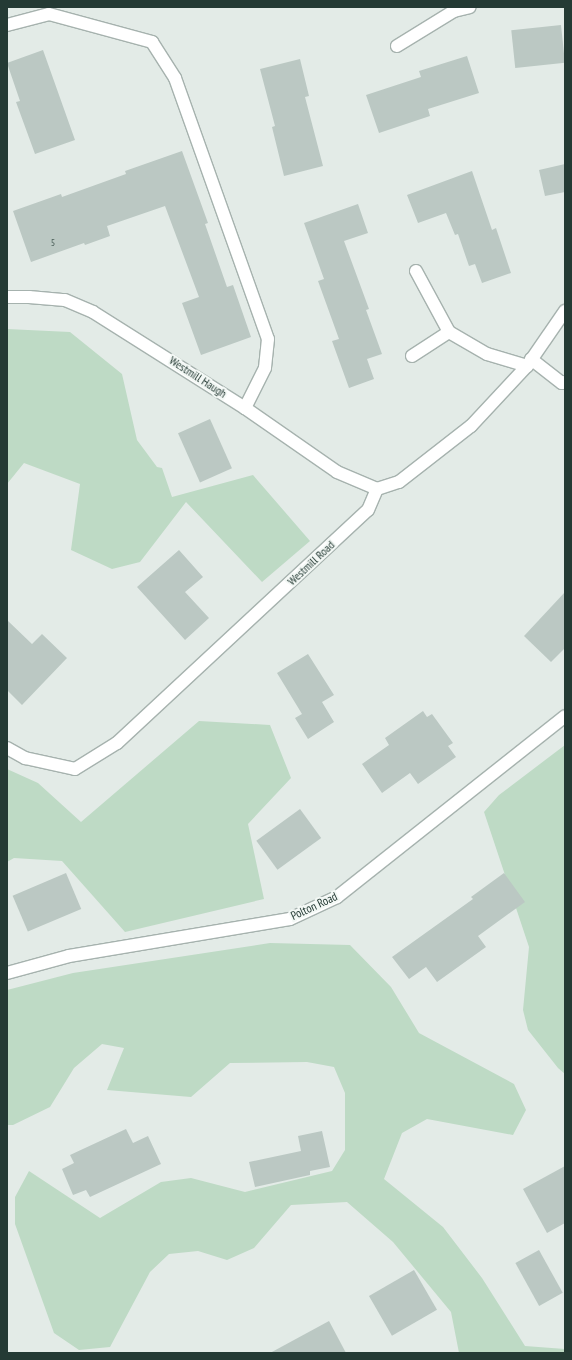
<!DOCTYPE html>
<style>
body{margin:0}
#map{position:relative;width:572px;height:1360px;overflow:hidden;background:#e3ebe7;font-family:"PT Sans Narrow",sans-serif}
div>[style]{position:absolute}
.green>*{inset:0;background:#bedac5}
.building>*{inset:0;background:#bbc8c3;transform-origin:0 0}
.roads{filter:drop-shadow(1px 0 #a6b2ae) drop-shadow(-1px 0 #a6b2ae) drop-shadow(0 1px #a6b2ae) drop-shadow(0 -1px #a6b2ae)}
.service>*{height:12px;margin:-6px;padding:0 6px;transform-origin:6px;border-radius:6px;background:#fff}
.minor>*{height:12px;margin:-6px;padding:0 6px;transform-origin:6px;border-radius:6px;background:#fff}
.tertiary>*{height:12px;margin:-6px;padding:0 6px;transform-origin:6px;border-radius:6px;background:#fff}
span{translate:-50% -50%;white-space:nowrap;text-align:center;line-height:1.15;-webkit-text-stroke:4px #f3f8f5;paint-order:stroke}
.number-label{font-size:10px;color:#4a5e58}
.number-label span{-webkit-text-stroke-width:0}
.street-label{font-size:12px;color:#243a34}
.frame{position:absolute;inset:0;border:8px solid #243a34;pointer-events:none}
</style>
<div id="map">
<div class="green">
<i style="clip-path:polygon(7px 329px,70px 332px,122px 374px,137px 440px,157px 467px,162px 468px,172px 497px,253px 475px,310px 541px,262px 582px,186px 502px,140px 562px,112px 569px,71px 550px,80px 484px,24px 463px,7px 484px)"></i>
<i style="clip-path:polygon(199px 721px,270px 725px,291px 778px,248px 824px,264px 899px,125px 932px,62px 861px,14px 858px,7px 862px,7px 769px,38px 783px,81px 822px)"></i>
<i style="clip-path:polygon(565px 745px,565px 1074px,558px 1068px,528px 1030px,523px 1010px,529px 947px,484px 812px,499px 795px)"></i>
<i style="clip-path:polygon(270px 943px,350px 945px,391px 987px,419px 1033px,514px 1084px,526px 1110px,513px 1135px,427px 1119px,402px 1133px,384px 1179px,443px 1227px,482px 1278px,525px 1346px,565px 1349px,565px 1353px,459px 1353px,451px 1312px,393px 1242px,347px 1202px,291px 1205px,254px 1248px,227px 1260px,198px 1251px,169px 1254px,150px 1272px,110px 1347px,79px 1350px,54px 1333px,15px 1224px,15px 1197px,29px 1171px,100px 1218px,161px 1182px,191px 1178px,245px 1192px,332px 1171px,345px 1150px,345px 1093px,334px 1067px,307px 1062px,230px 1063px,191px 1097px,107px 1090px,124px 1048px,102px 1044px,74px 1068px,50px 1107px,13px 1125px,7px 1125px,7px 990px,73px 973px)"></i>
</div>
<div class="building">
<i style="left:561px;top:25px;width:38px;height:50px;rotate:84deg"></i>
<i style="clip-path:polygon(43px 50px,75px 140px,35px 154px,16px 102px,20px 101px,7px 63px)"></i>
<i style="clip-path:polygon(467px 56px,479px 93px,428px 109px,430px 116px,379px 133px,366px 95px,421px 77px,419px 71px)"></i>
<i style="clip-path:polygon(300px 59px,309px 96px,305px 97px,323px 166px,284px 176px,272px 127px,275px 126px,260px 69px)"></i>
<i style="clip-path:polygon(182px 151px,208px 223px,205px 224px,227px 287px,233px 285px,251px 337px,201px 355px,182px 303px,199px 297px,165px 206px,107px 226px,110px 236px,85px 245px,84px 243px,31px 262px,13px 211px,61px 194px,62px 197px,126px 174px,125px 171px)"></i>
<i style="clip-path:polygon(565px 164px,565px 192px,545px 196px,539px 170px)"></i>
<i style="clip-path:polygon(472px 171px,492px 230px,496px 228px,511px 273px,482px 283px,475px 264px,469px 266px,458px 234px,455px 235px,446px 213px,418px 223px,407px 195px)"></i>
<i style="clip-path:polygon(358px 204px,368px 233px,344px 241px,369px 309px,366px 310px,382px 354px,367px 359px,374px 379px,349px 388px,332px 341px,339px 339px,318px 281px,324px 279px,304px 223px)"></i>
<i style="left:210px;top:419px;width:54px;height:35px;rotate:66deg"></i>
<i style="clip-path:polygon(179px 550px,203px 577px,185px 592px,209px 618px,185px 640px,137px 587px)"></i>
<i style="clip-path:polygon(565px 592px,565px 648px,551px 662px,524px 636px)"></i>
<i style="clip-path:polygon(7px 620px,32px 644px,42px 634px,67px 658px,22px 705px,7px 690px)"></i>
<i style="clip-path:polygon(308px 654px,334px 695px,322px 702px,334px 722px,308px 739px,295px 718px,302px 714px,277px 673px)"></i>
<i style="clip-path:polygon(423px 711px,427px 717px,432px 714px,453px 743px,448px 746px,456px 757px,418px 784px,410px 773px,382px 793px,362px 764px,389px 745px,385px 738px)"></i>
<i style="left:300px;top:809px;width:36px;height:54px;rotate:54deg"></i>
<i style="left:66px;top:873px;width:39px;height:58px;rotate:67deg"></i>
<i style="clip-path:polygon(504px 873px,525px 902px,478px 936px,486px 947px,437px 982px,426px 967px,409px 979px,392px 957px,473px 899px,471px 897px)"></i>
<i style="clip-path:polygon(126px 1129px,133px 1143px,148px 1136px,161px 1164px,90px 1197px,86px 1190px,73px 1195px,62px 1169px,74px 1163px,70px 1155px)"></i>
<i style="clip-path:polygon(322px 1131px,330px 1167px,310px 1171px,310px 1175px,255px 1187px,249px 1162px,301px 1151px,298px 1136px)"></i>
<i style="clip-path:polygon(565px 1166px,565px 1223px,547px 1233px,523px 1189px)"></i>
<i style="left:539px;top:1250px;width:49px;height:27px;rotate:61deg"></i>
<i style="left:414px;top:1270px;width:46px;height:52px;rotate:60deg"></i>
<i style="clip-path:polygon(329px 1321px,346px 1353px,270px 1353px)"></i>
</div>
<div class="roads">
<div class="service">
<i style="left:7px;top:25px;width:43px;rotate:-14.7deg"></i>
<i style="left:49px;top:14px;width:107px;rotate:15.2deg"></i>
<i style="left:152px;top:42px;width:43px;rotate:57.4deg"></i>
<i style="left:175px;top:78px;width:277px;rotate:70.4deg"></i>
<i style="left:268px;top:339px;width:29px;rotate:96deg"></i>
<i style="left:265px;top:368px;width:45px;rotate:116.6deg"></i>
<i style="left:531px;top:359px;width:39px;rotate:38deg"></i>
<i style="left:562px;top:383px;width:3px;rotate:-18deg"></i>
</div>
<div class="minor">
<i style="left:397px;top:46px;width:67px;rotate:-31.6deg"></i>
<i style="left:454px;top:11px;width:16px;rotate:-14deg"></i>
<i style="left:416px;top:271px;width:69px;rotate:61.6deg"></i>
<i style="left:449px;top:332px;width:44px;rotate:30.1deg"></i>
<i style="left:487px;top:354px;width:42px;rotate:16.7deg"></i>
<i style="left:7px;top:297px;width:22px"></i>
<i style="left:29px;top:297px;width:36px;rotate:5deg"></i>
<i style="left:65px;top:300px;width:30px;rotate:23deg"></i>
<i style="left:93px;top:312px;width:180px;rotate:32.3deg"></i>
<i style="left:245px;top:408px;width:112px;rotate:34.8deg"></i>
<i style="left:337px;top:472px;width:43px;rotate:23deg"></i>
<i style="left:412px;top:356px;width:44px;rotate:-33deg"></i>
<i style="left:7px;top:748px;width:21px;rotate:29deg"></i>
<i style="left:25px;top:758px;width:51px;rotate:12.4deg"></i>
<i style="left:75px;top:769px;width:49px;rotate:-31.8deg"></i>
<i style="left:117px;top:743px;width:342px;rotate:-42.9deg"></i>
<i style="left:368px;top:510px;width:23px;rotate:-67deg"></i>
<i style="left:377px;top:489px;width:23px;rotate:-18deg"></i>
<i style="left:399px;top:482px;width:91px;rotate:-37.9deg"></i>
<i style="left:471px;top:426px;width:82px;rotate:-47deg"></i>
<i style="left:527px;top:366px;width:67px;rotate:-55.4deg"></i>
</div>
<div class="tertiary">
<i style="left:7px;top:973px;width:64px;rotate:-15.3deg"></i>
<i style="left:69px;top:956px;width:224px;rotate:-9.5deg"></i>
<i style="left:290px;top:919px;width:52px;rotate:-25.1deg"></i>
<i style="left:337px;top:897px;width:291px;rotate:-38.4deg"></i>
</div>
</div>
<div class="number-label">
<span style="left:53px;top:243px">5</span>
</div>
<div class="street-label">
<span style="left:198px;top:377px;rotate:33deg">Westmill Haugh</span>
<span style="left:311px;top:563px;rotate:-43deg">Westmill Road</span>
<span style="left:314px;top:906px;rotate:-25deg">Polton Road</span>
</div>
<div class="frame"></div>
</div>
